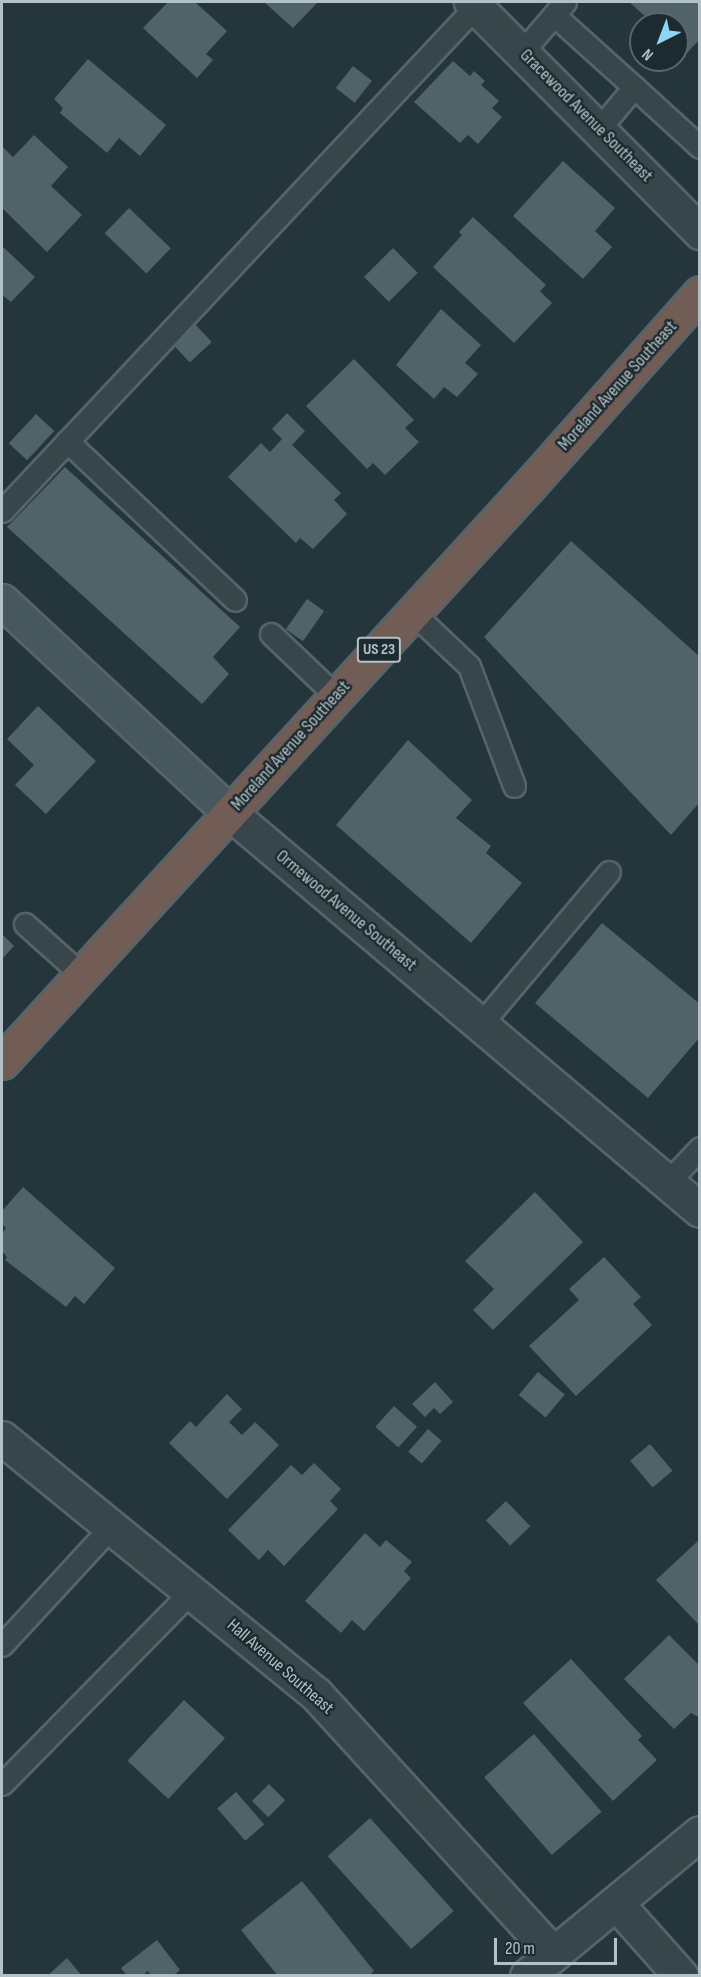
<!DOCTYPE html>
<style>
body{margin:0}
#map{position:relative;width:701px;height:1977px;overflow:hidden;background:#24353b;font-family:"Sofia Sans Condensed",sans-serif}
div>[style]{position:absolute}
.building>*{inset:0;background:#4f6369;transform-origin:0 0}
.roads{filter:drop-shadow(2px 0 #566469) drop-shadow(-2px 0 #566469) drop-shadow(0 2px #566469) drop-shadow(0 -2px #566469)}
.lane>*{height:21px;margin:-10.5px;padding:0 10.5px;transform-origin:10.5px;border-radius:10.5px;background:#38464b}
.street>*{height:33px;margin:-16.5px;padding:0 16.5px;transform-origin:16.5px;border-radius:16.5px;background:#38464b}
.secondary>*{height:33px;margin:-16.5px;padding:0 16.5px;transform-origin:16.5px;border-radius:16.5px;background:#46575e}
.highway>*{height:33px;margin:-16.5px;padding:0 16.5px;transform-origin:16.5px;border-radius:16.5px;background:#715d55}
span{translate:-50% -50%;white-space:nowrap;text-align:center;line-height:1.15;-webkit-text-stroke:5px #1d2b30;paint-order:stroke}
.shield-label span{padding:2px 4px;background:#1d2b30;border:2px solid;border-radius:4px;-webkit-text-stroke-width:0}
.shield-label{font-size:16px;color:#b3c1c7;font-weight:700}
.street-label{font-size:18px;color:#b3c1c7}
.frame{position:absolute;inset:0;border:3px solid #b3c1c7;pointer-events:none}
.north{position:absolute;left:629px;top:12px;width:60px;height:60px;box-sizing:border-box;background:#1d2b30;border:2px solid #59676c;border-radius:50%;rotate:222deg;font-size:16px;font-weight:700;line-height:24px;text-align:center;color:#b3c1c7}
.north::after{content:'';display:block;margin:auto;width:21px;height:27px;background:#8cd6f3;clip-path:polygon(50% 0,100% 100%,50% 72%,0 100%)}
.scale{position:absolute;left:494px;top:1938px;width:123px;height:27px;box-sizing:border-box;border:3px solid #b3c1c7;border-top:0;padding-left:8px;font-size:18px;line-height:21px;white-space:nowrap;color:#b3c1c7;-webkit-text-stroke:4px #1d2b30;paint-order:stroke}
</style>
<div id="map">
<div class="building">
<i style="clip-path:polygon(168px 2px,195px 2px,227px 31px,206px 54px,213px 60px,197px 78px,143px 28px)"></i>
<i style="clip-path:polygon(264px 2px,318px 2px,293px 28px)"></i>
<i style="clip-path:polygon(629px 2px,700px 2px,700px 39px,687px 53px,677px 44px,677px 24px,654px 24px)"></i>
<i style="clip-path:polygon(88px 59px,166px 125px,140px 156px,119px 138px,107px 153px,60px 113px,63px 108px,54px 99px)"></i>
<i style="clip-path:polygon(453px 61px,470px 76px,474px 71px,485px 81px,481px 85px,499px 101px,492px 108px,502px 117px,478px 144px,468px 135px,460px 143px,414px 102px)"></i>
<i style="left:353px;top:66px;width:24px;height:28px;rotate:38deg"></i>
<i style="clip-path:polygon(34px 135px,68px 167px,51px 186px,82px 215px,47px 252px,2px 208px,2px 146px,13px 157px)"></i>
<i style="clip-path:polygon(563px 161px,615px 208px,595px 231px,612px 247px,583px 279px,513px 216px)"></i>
<i style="left:129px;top:208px;width:58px;height:35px;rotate:44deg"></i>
<i style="clip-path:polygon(473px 217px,546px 285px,540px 291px,552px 303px,514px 343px,433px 267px,462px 235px,459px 232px)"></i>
<i style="clip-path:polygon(2px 246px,35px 277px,11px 302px,2px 295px)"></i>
<i style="left:393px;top:248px;width:35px;height:41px;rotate:45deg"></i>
<i style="clip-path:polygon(441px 309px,481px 345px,465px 363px,478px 374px,457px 397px,444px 387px,434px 399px,396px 365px)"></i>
<i style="left:194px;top:323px;width:26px;height:30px;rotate:47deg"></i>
<i style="clip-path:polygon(354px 359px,414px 420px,405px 428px,419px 442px,385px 475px,373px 463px,367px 469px,306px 406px)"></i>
<i style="clip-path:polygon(287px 413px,305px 431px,292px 445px,341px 493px,334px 500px,347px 514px,313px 549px,300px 538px,296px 543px,228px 477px,261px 443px,270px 452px,282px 439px,272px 429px)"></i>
<i style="left:36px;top:414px;width:25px;height:40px;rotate:43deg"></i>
<i style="clip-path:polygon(65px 467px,240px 627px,213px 657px,229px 674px,202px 704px,7px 527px)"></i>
<i style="clip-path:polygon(571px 541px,700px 657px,700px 802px,671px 835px,484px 637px)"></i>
<i style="left:307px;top:599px;width:21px;height:37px;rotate:35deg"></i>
<i style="clip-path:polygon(38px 706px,96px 761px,46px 814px,15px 785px,34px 765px,7px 739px)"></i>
<i style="clip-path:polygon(408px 740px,472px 800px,456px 818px,491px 846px,486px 853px,522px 883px,471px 943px,336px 825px)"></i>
<i style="clip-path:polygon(602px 923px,700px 1004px,700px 1037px,648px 1098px,535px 1003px)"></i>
<i style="clip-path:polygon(2px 934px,14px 946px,2px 959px)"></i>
<i style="clip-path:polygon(23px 1187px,115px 1268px,84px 1304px,75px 1296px,66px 1307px,5px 1260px,7px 1257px,2px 1251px,2px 1233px,6px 1228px,2px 1224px,2px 1211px)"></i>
<i style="clip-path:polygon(535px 1192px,583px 1242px,493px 1330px,473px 1310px,494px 1289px,465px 1261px)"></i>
<i style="clip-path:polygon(604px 1257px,641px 1297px,633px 1304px,652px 1325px,576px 1396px,529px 1346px,579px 1300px,569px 1289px)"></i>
<i style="left:538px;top:1372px;width:35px;height:30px;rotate:40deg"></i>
<i style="clip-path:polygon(435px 1382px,453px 1402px,440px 1414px,434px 1408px,425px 1417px,412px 1404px)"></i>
<i style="clip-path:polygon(227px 1394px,242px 1409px,229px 1422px,242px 1435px,255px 1422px,279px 1445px,227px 1499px,169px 1443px,190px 1421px,196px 1427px)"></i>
<i style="left:394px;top:1406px;width:31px;height:28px;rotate:42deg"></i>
<i style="left:428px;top:1429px;width:18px;height:30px;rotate:41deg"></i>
<i style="left:650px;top:1444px;width:35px;height:26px;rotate:50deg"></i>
<i style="clip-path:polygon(314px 1463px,341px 1489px,330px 1501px,338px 1509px,284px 1566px,268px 1550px,259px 1560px,228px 1530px,291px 1465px,302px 1475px)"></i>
<i style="left:506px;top:1501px;width:35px;height:28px;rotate:46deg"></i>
<i style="clip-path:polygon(365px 1533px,380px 1547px,386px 1540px,412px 1562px,404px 1571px,411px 1578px,364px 1631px,352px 1620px,341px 1633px,305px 1601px)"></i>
<i style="clip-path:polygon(700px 1539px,700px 1626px,656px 1580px)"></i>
<i style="clip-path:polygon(669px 1635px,700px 1666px,700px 1718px,691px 1713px,674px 1729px,624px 1679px)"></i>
<i style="clip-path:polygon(571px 1659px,642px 1736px,638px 1740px,657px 1760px,613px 1801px,523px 1703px)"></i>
<i style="left:184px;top:1700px;width:56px;height:83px;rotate:43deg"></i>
<i style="left:534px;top:1734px;width:103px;height:66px;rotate:49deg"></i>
<i style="left:269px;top:1784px;width:23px;height:24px;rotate:45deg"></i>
<i style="left:236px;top:1792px;width:43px;height:25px;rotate:49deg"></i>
<i style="left:370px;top:1818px;width:125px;height:57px;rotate:48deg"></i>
<i style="clip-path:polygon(302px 1881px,374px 1971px,368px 1976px,278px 1976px,241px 1930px)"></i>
<i style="clip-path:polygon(157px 1940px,180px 1970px,173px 1976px,151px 1976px,148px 1971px,142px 1976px,127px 1976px,121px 1968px)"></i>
<i style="clip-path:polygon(67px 1958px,82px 1976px,47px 1976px)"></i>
</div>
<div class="roads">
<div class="lane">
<i style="left:554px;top:15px;width:108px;rotate:42deg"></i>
<i style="left:634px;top:87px;width:55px;rotate:129.8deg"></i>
<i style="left:522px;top:52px;width:66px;rotate:-49.3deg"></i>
<i style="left:634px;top:87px;width:89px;rotate:42.3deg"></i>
<i style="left:67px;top:441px;width:231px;rotate:43.4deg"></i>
<i style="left:2px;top:511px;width:693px;rotate:-46.81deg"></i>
<i style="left:413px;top:613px;width:77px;rotate:43.4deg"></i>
<i style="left:469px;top:666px;width:128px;rotate:69.4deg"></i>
<i style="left:271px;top:634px;width:90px;rotate:43.6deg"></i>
<i style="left:25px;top:924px;width:75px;rotate:41.8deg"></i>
<i style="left:480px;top:1025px;width:200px;rotate:-49.9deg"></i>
<i style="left:667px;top:1183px;width:48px;rotate:-46.7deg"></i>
<i style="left:2px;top:1645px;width:161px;rotate:-47.3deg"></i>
<i style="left:2px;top:1784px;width:269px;rotate:-45.5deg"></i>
</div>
<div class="street">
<i style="left:471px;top:2px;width:325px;rotate:45.1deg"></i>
<i style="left:230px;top:813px;width:615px;rotate:40.19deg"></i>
<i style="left:2px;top:1438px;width:405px;rotate:39.2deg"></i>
<i style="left:316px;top:1694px;width:352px;rotate:47.6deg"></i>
<i style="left:616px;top:1903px;width:98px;rotate:48.3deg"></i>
<i style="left:527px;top:1976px;width:224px;rotate:-39.6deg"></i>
</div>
<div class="secondary">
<i style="left:2px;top:601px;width:311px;rotate:42.9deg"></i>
</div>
<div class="highway">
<i style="left:2px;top:1062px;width:779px;rotate:-47.55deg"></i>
<i style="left:528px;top:487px;width:259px;rotate:-48.4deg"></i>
</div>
</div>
<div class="shield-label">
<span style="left:379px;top:650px">US 23</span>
</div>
<div class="street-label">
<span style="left:586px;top:116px;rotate:45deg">Gracewood Avenue Southeast</span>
<span style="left:618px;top:386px;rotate:-48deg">Moreland Avenue Southeast</span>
<span style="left:291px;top:746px;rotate:-48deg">Moreland Avenue Southeast</span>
<span style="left:346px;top:911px;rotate:40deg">Ormewood Avenue Southeast</span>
<span style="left:280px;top:1667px;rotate:41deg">Hall Avenue Southeast</span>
</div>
<div class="frame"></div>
<div class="north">N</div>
<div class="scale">20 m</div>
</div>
